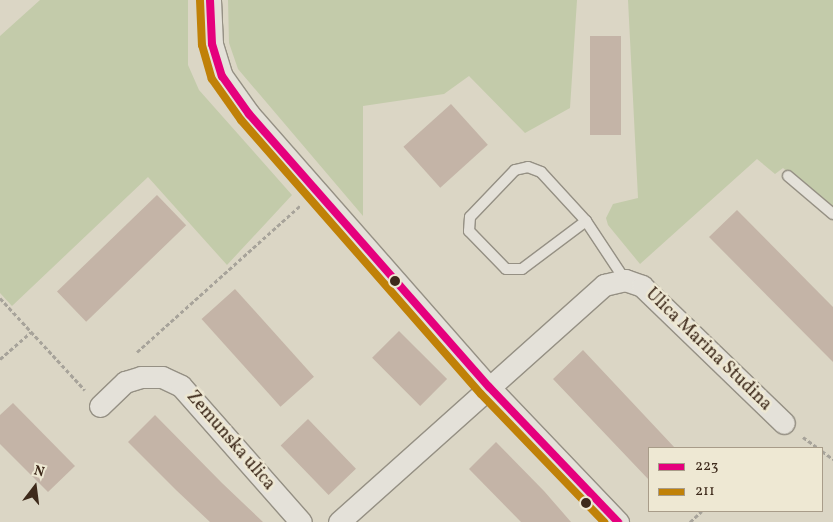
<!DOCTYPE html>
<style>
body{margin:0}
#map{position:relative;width:833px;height:522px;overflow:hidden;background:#dbd6c5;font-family:Vollkorn,serif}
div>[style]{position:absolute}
.green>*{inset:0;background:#c3cbaa}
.building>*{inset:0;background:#c4b4a7;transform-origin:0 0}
.path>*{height:3px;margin-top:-1.5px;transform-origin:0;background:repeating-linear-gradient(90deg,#a7a39a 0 4px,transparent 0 6.5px)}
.roads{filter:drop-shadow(1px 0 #959084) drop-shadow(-1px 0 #959084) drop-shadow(0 1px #959084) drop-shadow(0 -1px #959084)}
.lane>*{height:10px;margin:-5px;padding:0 5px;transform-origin:5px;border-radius:5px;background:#e4e1d9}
.street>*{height:21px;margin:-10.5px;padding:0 10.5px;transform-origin:10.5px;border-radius:10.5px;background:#e4e1d9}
.bus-1>*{height:8px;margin:-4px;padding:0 4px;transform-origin:4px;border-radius:4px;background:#e5007d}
.bus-2>*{height:8px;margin:-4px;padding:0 4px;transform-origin:4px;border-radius:4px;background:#c08108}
.dots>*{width:14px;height:14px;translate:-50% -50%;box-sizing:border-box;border:2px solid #eee8d3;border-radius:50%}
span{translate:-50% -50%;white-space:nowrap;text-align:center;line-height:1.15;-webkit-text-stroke:5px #eee8d3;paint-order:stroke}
.street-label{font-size:18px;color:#3e2a1b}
.legend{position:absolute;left:648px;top:447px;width:175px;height:65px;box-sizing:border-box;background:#eee8d3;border:1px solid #a89c89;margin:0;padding:6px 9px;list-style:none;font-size:15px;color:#3e2a1b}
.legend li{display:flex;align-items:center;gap:10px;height:25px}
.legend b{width:25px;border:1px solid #a89c89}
.north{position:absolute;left:10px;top:462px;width:50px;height:50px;-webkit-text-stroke:4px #eee8d3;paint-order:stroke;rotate:15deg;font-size:14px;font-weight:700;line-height:20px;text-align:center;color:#3e2a1b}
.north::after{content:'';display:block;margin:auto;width:18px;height:22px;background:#3e2a1b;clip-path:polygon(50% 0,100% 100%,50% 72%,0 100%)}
</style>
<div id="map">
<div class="green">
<i style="clip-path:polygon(40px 0,188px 0,188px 65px,199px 90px,292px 195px,227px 265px,148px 177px,12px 306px,0 293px,0 36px)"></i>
<i style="clip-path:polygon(228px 0,577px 0,570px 108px,525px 133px,469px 76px,444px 94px,363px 106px,363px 216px,238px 69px,229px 43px)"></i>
<i style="clip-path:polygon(628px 0,833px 0,833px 210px,783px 168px,775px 174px,757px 159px,640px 264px,608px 225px,606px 218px,613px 204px,638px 198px)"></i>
</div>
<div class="building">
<i style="left:590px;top:36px;width:31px;height:99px"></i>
<i style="left:451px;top:104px;width:55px;height:64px;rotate:48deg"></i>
<i style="left:157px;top:195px;width:42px;height:139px;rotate:46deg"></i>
<i style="clip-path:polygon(737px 210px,833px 307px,833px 362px,709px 237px)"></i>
<i style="left:235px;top:289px;width:118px;height:45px;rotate:48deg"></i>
<i style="left:399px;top:331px;width:68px;height:38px;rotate:45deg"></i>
<i style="clip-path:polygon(583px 350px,675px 448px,649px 448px,649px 480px,553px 379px)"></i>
<i style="clip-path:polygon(13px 403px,75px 466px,48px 492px,0 444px,0 415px)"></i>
<i style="clip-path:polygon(155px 415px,222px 483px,263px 522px,210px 522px,176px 490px,128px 442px)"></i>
<i style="left:308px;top:419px;width:69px;height:38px;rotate:46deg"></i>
<i style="clip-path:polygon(496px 442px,544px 491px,571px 522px,521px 522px,469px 469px)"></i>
</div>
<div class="path">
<i style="left:0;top:298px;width:125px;rotate:47.3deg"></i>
<i style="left:137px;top:352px;width:219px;rotate:-41.9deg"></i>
<i style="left:0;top:359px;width:41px;rotate:-41.1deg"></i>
<i style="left:803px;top:437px;width:19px;rotate:36deg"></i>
<i style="left:822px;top:451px;width:14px;rotate:36deg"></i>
<i style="left:690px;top:522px;width:16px;rotate:-43deg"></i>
</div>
<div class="roads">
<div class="lane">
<i style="left:788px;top:176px;width:59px;rotate:40.2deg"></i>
<i style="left:586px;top:221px;width:80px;rotate:143.1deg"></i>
<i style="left:522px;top:269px;width:16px;rotate:180deg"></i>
<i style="left:506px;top:269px;width:53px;rotate:-134.2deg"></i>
<i style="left:469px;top:231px;width:14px;rotate:-86deg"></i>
<i style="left:470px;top:217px;width:65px;rotate:-46.2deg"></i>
<i style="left:515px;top:170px;width:13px;rotate:-13deg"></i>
<i style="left:528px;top:167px;width:14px;rotate:21deg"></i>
<i style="left:541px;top:172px;width:67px;rotate:47.4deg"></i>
<i style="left:586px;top:221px;width:71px;rotate:56.5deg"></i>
</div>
<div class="street">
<i style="left:210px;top:0;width:44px;rotate:87.4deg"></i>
<i style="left:212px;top:44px;width:34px;rotate:73deg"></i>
<i style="left:222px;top:76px;width:47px;rotate:54.6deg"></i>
<i style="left:249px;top:114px;width:363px;rotate:48.7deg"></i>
<i style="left:489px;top:387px;width:187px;rotate:46.3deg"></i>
<i style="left:100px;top:406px;width:35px;rotate:-44deg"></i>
<i style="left:125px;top:382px;width:17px;rotate:-17deg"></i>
<i style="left:141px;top:377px;width:21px"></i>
<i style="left:162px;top:377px;width:21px;rotate:25deg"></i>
<i style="left:181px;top:386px;width:181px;rotate:48.6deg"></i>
<i style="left:339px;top:522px;width:356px;rotate:-41.8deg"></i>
<i style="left:604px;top:285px;width:22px;rotate:-13deg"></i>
<i style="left:625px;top:280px;width:18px;rotate:19deg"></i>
<i style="left:642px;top:286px;width:197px;rotate:44deg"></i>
</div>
</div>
<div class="bus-1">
<i style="left:210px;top:0;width:44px;rotate:87.4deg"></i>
<i style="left:212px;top:44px;width:34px;rotate:73deg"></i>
<i style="left:222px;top:76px;width:47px;rotate:54.6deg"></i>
<i style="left:249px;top:114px;width:363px;rotate:48.7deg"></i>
<i style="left:489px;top:387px;width:187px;rotate:46.3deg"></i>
</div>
<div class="bus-2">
<i style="left:200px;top:0;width:45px;rotate:87.5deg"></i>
<i style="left:202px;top:45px;width:35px;rotate:74deg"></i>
<i style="left:212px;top:79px;width:50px;rotate:54.7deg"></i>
<i style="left:241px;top:120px;width:364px;rotate:48.8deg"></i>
<i style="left:481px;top:394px;width:178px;rotate:46.1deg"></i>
</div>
<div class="dots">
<i style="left:395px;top:281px;background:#3e2a1b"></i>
<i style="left:586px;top:503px;background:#3e2a1b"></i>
</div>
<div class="street-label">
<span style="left:708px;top:350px;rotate:44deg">Ulica Marina Studina</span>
<span style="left:230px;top:441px;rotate:49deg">Zemunska ulica</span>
</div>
<ul class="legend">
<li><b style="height:6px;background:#e5007d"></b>223</li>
<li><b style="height:6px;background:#c08108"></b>211</li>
</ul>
<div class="north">N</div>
</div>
